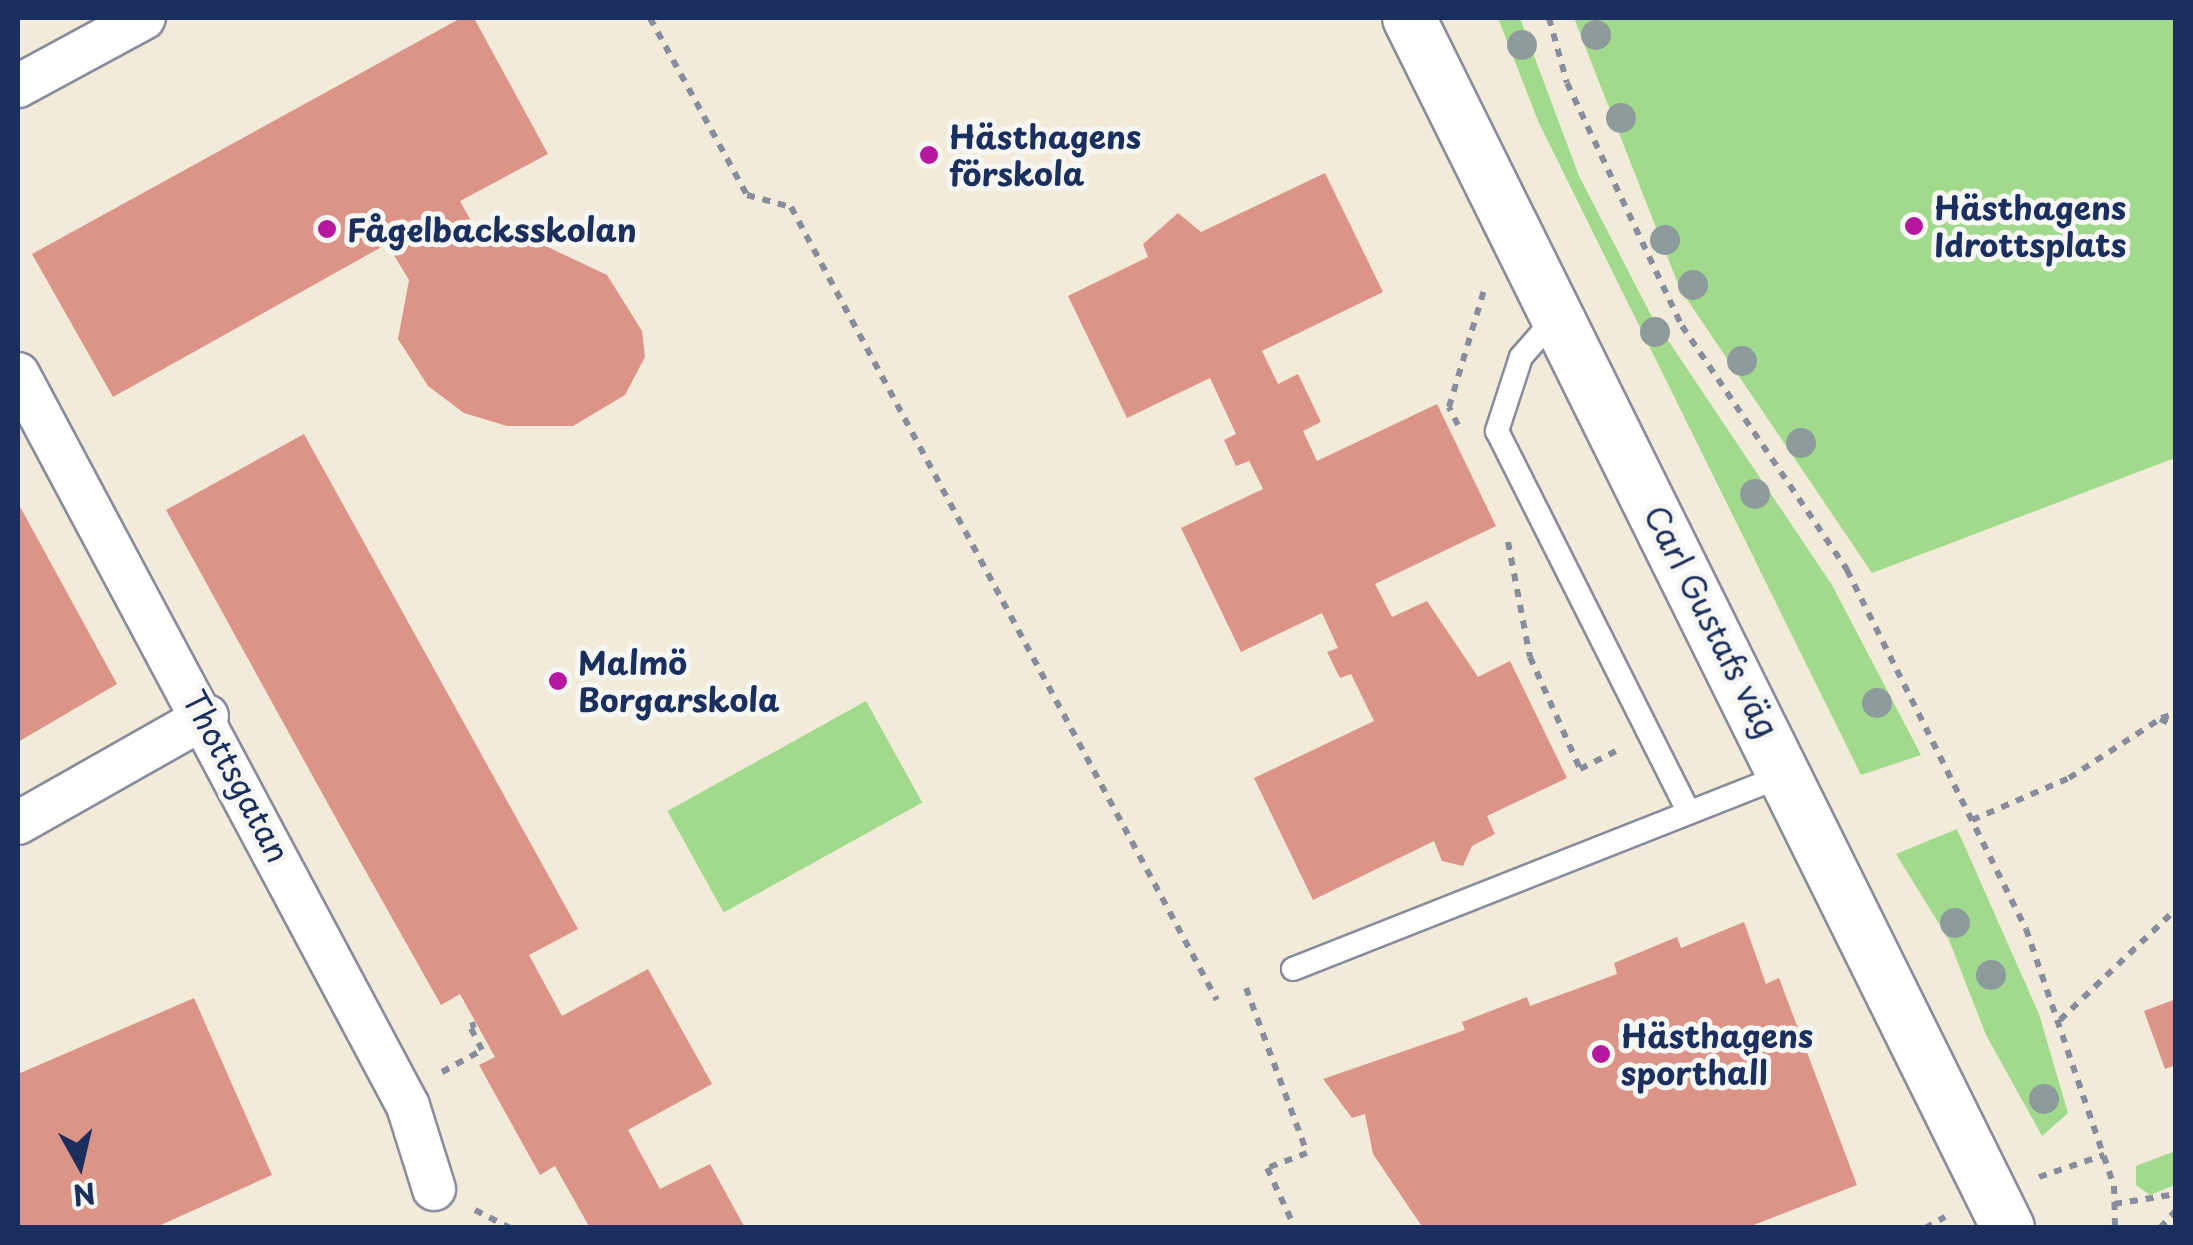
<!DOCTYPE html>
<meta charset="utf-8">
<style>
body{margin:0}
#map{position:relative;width:2193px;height:1245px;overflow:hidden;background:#f3ebda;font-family:"Playpen Sans",sans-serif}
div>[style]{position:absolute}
.green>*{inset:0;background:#a1da8c;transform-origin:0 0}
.building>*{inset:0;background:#dc9388}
.path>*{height:6px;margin-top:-3px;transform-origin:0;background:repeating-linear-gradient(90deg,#878d9c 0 8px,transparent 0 16px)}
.roads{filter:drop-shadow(2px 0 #878d9c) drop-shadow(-2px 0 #878d9c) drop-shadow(0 2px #878d9c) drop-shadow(0 -2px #878d9c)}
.service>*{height:22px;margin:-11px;padding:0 11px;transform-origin:11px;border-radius:11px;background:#fff}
.minor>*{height:42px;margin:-21px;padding:0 21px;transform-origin:21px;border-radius:21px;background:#fff}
.tertiary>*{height:52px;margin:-26px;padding:0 26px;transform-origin:26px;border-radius:26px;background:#fff}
.trees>*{width:30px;height:30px;margin:-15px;border-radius:50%;background:#8e9b9c}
.dots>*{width:28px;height:28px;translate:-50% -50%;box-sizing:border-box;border:5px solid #f6f6f2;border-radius:50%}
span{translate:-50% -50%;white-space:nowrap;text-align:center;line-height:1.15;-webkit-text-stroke:10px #f6f6f2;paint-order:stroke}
.poi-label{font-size:32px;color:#1b2f5e;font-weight:700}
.left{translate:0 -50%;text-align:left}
.street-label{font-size:32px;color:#1b2f5e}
.frame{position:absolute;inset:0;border:20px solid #1b2f5e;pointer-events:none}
.north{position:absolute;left:30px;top:1115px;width:100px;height:100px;-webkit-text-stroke:8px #f6f6f2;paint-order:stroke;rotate:172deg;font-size:28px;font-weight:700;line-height:40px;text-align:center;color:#1b2f5e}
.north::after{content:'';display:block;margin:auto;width:35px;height:45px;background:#1b2f5e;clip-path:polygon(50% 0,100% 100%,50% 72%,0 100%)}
</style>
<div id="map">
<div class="green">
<i style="clip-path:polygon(1498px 18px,1520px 18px,1579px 176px,1651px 315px,1832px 585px,1921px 755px,1861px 775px,1538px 121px)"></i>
<i style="clip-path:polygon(1574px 18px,2175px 18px,2175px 458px,1872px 573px,1680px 289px)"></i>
<i style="left:866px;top:701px;width:116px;height:227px;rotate:61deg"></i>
<i style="clip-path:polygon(1957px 829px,2039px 1014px,2068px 1113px,2042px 1136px,1986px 1035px,1949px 940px,1896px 854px)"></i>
<i style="clip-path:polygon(2175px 1151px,2175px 1185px,2150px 1195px,2136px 1185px,2136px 1166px)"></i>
</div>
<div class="building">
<i style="clip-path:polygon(461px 18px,474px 18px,548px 154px,460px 201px,480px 237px,533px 240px,607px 275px,642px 331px,645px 357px,625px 395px,573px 426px,507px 426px,464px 413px,428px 386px,398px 339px,409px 280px,387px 244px,113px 397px,32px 254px)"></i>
<i style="clip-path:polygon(1325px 173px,1383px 292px,1262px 351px,1278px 384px,1298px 374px,1321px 422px,1303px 431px,1317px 461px,1437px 404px,1496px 526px,1375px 584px,1392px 617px,1427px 601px,1478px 677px,1510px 661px,1567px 778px,1487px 816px,1495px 834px,1472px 846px,1463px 866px,1442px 861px,1434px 841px,1313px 900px,1254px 778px,1374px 721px,1351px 674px,1340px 678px,1327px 652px,1338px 648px,1322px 613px,1241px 652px,1181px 528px,1263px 489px,1249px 461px,1236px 466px,1224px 440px,1236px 434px,1210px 378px,1127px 418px,1068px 296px,1148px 257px,1143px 244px,1178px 213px,1201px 232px)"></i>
<i style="clip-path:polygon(304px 434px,578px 929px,529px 955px,562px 1016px,648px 969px,712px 1084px,628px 1130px,660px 1189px,710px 1164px,745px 1228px,590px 1228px,555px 1166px,540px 1175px,479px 1065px,495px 1057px,460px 994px,441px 1005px,338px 822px,166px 510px)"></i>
<i style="clip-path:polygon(18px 503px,117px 684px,18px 742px)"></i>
<i style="clip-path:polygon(1744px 922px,1766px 984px,1779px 978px,1857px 1185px,1746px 1228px,1423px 1228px,1373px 1154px,1365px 1114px,1352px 1118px,1323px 1079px,1465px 1030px,1462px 1022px,1527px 997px,1530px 1006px,1617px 974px,1614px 963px,1677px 937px,1681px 948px)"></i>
<i style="clip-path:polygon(194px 998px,272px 1175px,154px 1228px,18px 1228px,18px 1074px)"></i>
<i style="clip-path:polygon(2176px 999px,2176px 1065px,2165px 1069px,2144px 1011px)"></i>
</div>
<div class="path">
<i style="left:650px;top:18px;width:202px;rotate:61.3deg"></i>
<i style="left:747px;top:195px;width:46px;rotate:15.3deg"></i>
<i style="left:791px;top:207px;width:900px;rotate:61.76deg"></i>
<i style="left:1549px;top:18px;width:67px;rotate:74.5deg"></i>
<i style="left:1567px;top:83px;width:269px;rotate:64.7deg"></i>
<i style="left:1682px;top:326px;width:295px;rotate:55.9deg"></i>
<i style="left:1847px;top:570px;width:401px;rotate:63.5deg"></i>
<i style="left:2026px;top:929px;width:272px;rotate:71.1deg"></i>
<i style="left:2114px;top:1186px;width:42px;rotate:88.6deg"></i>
<i style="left:1458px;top:425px;width:20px;rotate:-117deg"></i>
<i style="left:1449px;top:407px;width:122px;rotate:-73.3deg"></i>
<i style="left:1508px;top:542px;width:117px;rotate:79.2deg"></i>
<i style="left:1530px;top:657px;width:123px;rotate:65.9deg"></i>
<i style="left:1580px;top:769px;width:42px;rotate:-26.6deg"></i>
<i style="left:2161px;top:718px;width:16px;rotate:-18deg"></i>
<i style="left:1972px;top:820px;width:106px;rotate:-23.4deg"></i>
<i style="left:2069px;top:778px;width:108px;rotate:-33deg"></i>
<i style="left:2160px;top:719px;width:17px;rotate:24deg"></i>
<i style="left:1246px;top:988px;width:176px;rotate:69.7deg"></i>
<i style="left:1307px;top:1153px;width:43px;rotate:159.4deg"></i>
<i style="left:1267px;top:1168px;width:66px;rotate:65deg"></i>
<i style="left:2060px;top:1020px;width:161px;rotate:-43.7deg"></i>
<i style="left:442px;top:1072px;width:46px;rotate:-28.8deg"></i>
<i style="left:482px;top:1050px;width:27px;rotate:-117deg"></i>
<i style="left:470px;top:1026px;width:6px;rotate:-18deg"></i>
<i style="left:2039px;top:1177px;width:69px;rotate:-18.7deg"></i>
<i style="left:2114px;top:1204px;width:63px;rotate:-9.2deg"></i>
<i style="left:475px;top:1210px;width:39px;rotate:27deg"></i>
<i style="left:1925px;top:1228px;width:23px;rotate:-29deg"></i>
<i style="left:2160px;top:1228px;width:24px;rotate:-48deg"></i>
</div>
<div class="roads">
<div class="service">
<i style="left:1556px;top:317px;width:53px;rotate:131.2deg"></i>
<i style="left:1521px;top:357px;width:78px;rotate:108deg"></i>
<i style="left:1497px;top:431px;width:427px;rotate:63.3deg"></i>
<i style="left:1293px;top:969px;width:531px;rotate:-21.54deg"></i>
</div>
<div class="minor">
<i style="left:18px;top:86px;width:143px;rotate:-28.4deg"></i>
<i style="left:18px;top:374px;width:829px;rotate:61.95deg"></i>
<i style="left:408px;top:1106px;width:87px;rotate:72.6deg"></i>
<i style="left:18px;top:823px;width:217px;rotate:-29.5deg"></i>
</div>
<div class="tertiary">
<i style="left:1409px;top:18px;width:1350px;rotate:63.66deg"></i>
</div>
</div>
<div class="trees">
<i style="left:1596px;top:35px"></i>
<i style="left:1522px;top:45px"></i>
<i style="left:1621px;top:118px"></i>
<i style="left:1665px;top:240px"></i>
<i style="left:1693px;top:285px"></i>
<i style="left:1655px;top:332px"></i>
<i style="left:1742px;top:361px"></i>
<i style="left:1801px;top:443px"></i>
<i style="left:1755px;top:494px"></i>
<i style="left:1877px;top:703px"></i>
<i style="left:1955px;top:923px"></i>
<i style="left:1991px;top:975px"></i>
<i style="left:2044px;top:1099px"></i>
</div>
<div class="dots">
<i style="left:929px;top:155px;background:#b5179e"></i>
<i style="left:1914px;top:226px;background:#b5179e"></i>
<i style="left:327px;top:229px;background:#b5179e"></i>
<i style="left:558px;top:681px;background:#b5179e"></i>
<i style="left:1601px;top:1054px;background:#b5179e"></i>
</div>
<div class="poi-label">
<span class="left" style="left:949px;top:155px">Hästhagens<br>förskola</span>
<span class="left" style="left:1934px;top:226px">Hästhagens<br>Idrottsplats</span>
<span class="left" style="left:347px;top:229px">Fågelbacksskolan</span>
<span class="left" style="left:578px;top:681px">Malmö<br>Borgarskola</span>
<span class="left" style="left:1621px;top:1054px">Hästhagens<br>sporthall</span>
</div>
<div class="street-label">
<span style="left:1712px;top:621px;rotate:63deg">Carl Gustafs väg</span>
<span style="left:237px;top:776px;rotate:62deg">Thottsgatan</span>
</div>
<div class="frame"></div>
<div class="north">N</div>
</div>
